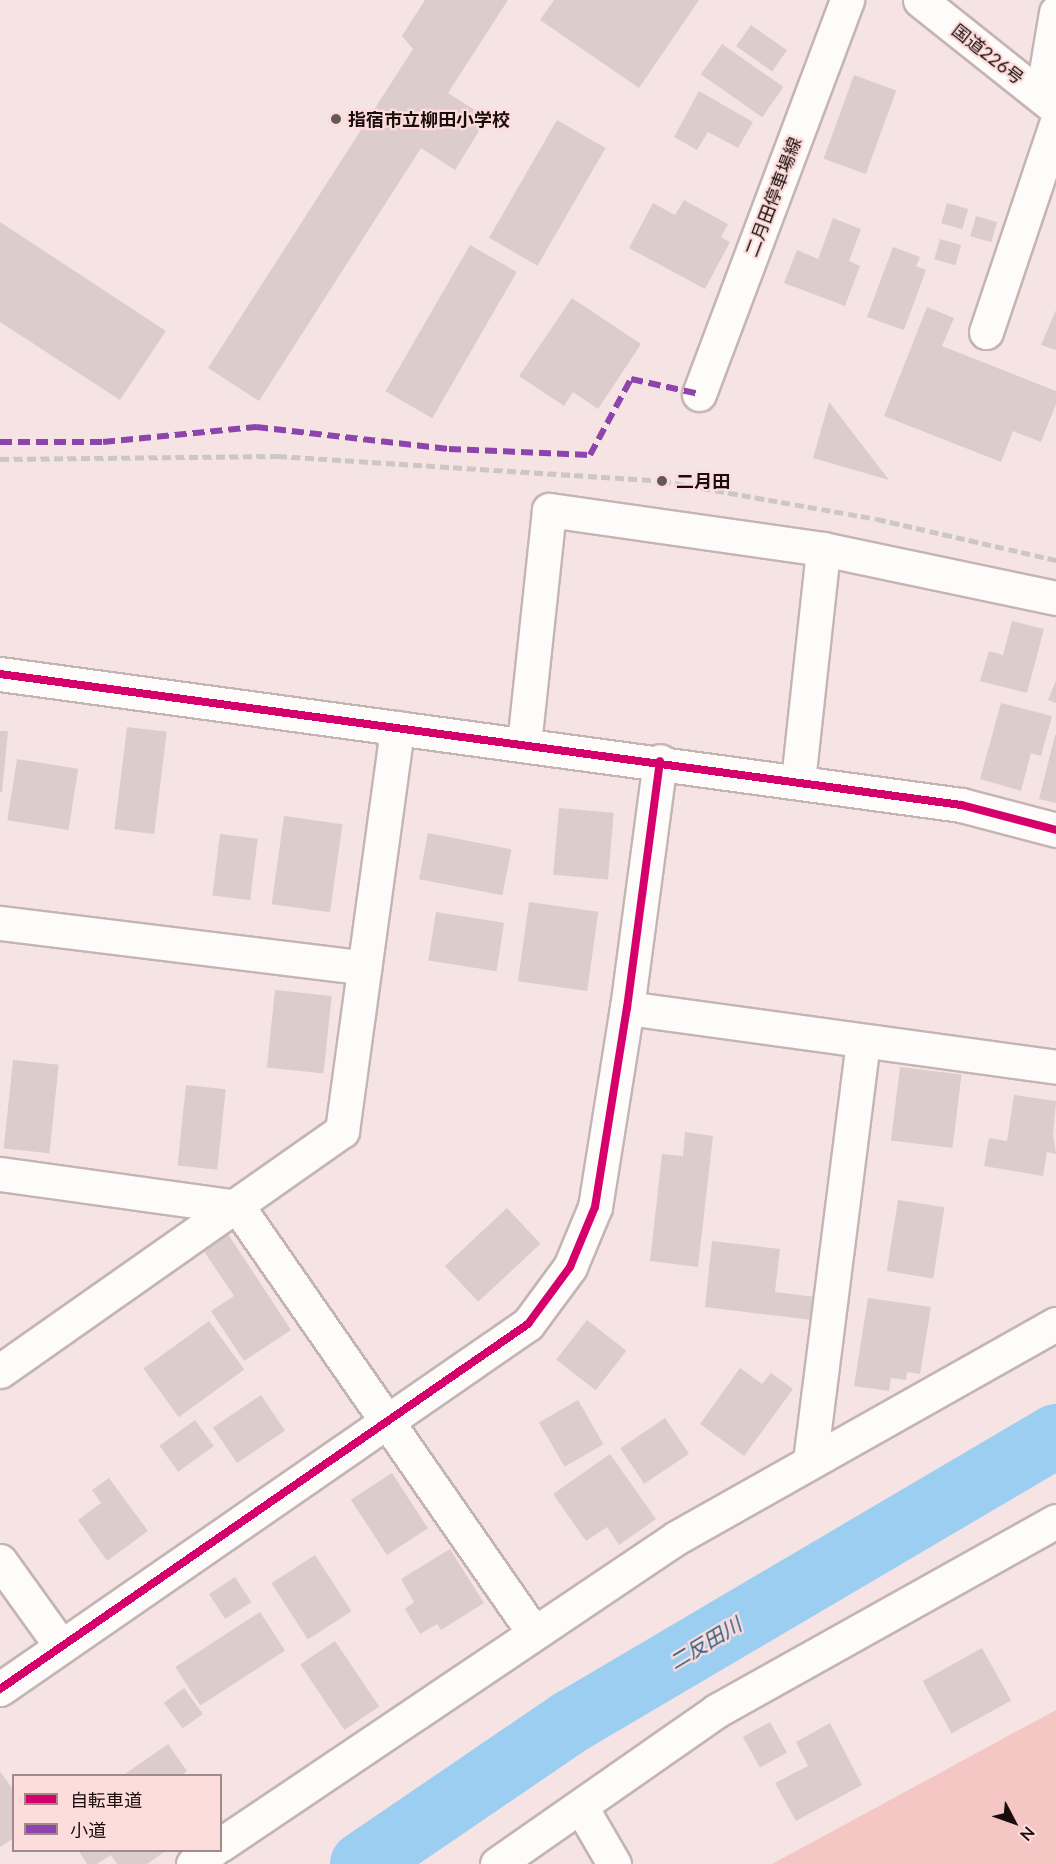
<!DOCTYPE html>
<meta charset="utf-8">
<style>
body{margin:0}
#map{position:relative;width:1056px;height:1864px;overflow:hidden;background:#f5e4e3;font-family:Lato,"Noto Sans JP",sans-serif}
div>[style]{position:absolute}
.green>*{inset:0;background:#f5c7c4}
.river>*{height:64px;margin:-32px;padding:0 32px;transform-origin:32px;border-radius:32px;background:#9ccef2}
.building>*{inset:0;background:#dccdcc;transform-origin:0 0}
.roads{filter:drop-shadow(2px 0 #c4b5b4) drop-shadow(-2px 0 #c4b5b4) drop-shadow(0 2px #c4b5b4) drop-shadow(0 -2px #c4b5b4)}
.minor>*{height:33px;margin:-16.5px;padding:0 16.5px;transform-origin:16.5px;border-radius:16.5px;background:#fefbfb}
.tertiary>*{height:33px;margin:-16.5px;padding:0 16.5px;transform-origin:16.5px;border-radius:16.5px;background:#fefbfb}
.secondary>*{height:33px;margin:-16.5px;padding:0 16.5px;transform-origin:16.5px;border-radius:16.5px;background:#fefbfb}
.trunk>*{height:33px;margin:-16.5px;padding:0 16.5px;transform-origin:16.5px;border-radius:16.5px;background:#fefbfb}
.rail>*{height:4.5px;margin-top:-2.25px;transform-origin:0;background:repeating-linear-gradient(90deg,#ccc7c7 0 9px,transparent 0 13.5px)}
.quiet>*{height:6px;margin-top:-3px;transform-origin:0;background:repeating-linear-gradient(90deg,#8e44ad 0 12px,transparent 0 18px)}
.cycleway>*{height:8px;margin:-4px;padding:0 4px;transform-origin:4px;border-radius:4px;background:#d6006c}
.dots>*{width:16px;height:16px;translate:-50% -50%;box-sizing:border-box;border:3px solid #fddddb;border-radius:50%}
span{translate:-50% -50%;white-space:nowrap;text-align:center;line-height:1.15;-webkit-text-stroke:4.5px #fddddb;paint-order:stroke}
.street-label{font-size:18px;color:#1a0d0d}
.poi-label{font-size:18px;color:#1a0d0d;font-weight:700}
.left{translate:0 -50%;text-align:left}
.water-label{font-size:20px;color:#255d82;font-style:italic}
.legend{position:absolute;left:12px;top:1774px;width:210px;height:78px;box-sizing:border-box;background:#fddddb;border:2px solid #a28a89;margin:0;padding:8px 10px;list-style:none;font-size:18px;color:#1a0d0d}
.legend li{display:flex;align-items:center;gap:12px;height:30px}
.legend b{width:30px;border:2px solid #a28a89}
.north{position:absolute;left:984px;top:1792px;width:60px;height:60px;-webkit-text-stroke:4px #fddddb;paint-order:stroke;rotate:131deg;font-size:16px;font-weight:700;line-height:24px;text-align:center;color:#1a0d0d}
.north::after{content:'';display:block;margin:auto;width:21px;height:27px;background:#1a0d0d;clip-path:polygon(50% 0,100% 100%,50% 72%,0 100%)}
</style>
<div id="map">
<div class="green">
<i style="clip-path:polygon(1056px 1710px,1056px 1864px,772px 1864px)"></i>
</div>
<div class="river">
<i style="left:362px;top:1864px;width:254px;rotate:-34.3deg"></i>
<i style="left:572px;top:1721px;width:562px;rotate:-30.49deg"></i>
</div>
<div class="building">
<i style="clip-path:polygon(425px 0,508px 0,448px 93px,487px 118px,455px 170px,421px 148px,259px 401px,208px 368px,413px 49px,402px 36px)"></i>
<i style="clip-path:polygon(554px 0,699px 0,639px 88px,540px 20px)"></i>
<i style="left:751px;top:25px;width:44px;height:26px;rotate:35deg"></i>
<i style="left:722px;top:44px;width:75px;height:37px;rotate:35deg"></i>
<i style="left:854px;top:75px;width:45px;height:89px;rotate:20deg"></i>
<i style="clip-path:polygon(699px 91px,753px 122px,738px 148px,708px 132px,697px 150px,674px 137px)"></i>
<i style="left:557px;top:120px;width:56px;height:136px;rotate:30deg"></i>
<i style="clip-path:polygon(684px 200px,728px 224px,721px 237px,730px 242px,705px 289px,629px 248px,653px 203px,675px 215px)"></i>
<i style="left:947px;top:203px;width:22px;height:21px;rotate:16deg"></i>
<i style="left:976px;top:216px;width:22px;height:21px;rotate:16deg"></i>
<i style="clip-path:polygon(833px 218px,861px 229px,849px 261px,860px 266px,845px 306px,784px 283px,797px 250px,818px 259px)"></i>
<i style="clip-path:polygon(0 222px,166px 331px,120px 400px,0 322px)"></i>
<i style="left:940px;top:239px;width:22px;height:21px;rotate:16deg"></i>
<i style="left:470px;top:245px;width:54px;height:169px;rotate:30deg"></i>
<i style="clip-path:polygon(893px 247px,920px 257px,916px 266px,926px 270px,904px 330px,867px 317px)"></i>
<i style="clip-path:polygon(572px 298px,641px 344px,598px 409px,573px 392px,564px 406px,519px 376px)"></i>
<i style="clip-path:polygon(927px 307px,954px 318px,942px 346px,1056px 391px,1056px 404px,1041px 442px,1013px 431px,1001px 462px,884px 416px)"></i>
<i style="clip-path:polygon(1056px 310px,1056px 350px,1041px 345px)"></i>
<i style="clip-path:polygon(829px 402px,889px 480px,813px 458px)"></i>
<i style="clip-path:polygon(1012px 621px,1044px 629px,1027px 693px,980px 681px,989px 651px,1003px 655px)"></i>
<i style="clip-path:polygon(1056px 680px,1056px 703px,1048px 700px)"></i>
<i style="clip-path:polygon(1001px 703px,1052px 716px,1041px 756px,1031px 753px,1021px 791px,980px 779px)"></i>
<i style="left:127px;top:727px;width:40px;height:103px;rotate:7deg"></i>
<i style="clip-path:polygon(0 731px,8px 731px,2px 792px,0 792px)"></i>
<i style="clip-path:polygon(1055px 735px,1056px 735px,1056px 803px,1039px 799px)"></i>
<i style="left:17px;top:759px;width:62px;height:62px;rotate:9deg"></i>
<i style="left:559px;top:808px;width:55px;height:67px;rotate:5deg"></i>
<i style="left:284px;top:816px;width:59px;height:89px;rotate:8deg"></i>
<i style="left:428px;top:833px;width:85px;height:47px;rotate:11deg"></i>
<i style="left:220px;top:834px;width:38px;height:62px;rotate:7deg"></i>
<i style="left:529px;top:902px;width:70px;height:80px;rotate:8deg"></i>
<i style="left:436px;top:912px;width:69px;height:49px;rotate:9deg"></i>
<i style="left:275px;top:990px;width:57px;height:78px;rotate:6deg"></i>
<i style="left:13px;top:1060px;width:46px;height:89px;rotate:6deg"></i>
<i style="left:900px;top:1067px;width:62px;height:74px;rotate:7deg"></i>
<i style="left:186px;top:1085px;width:40px;height:81px;rotate:6deg"></i>
<i style="clip-path:polygon(1014px 1095px,1056px 1101px,1053px 1135px,1056px 1154px,1047px 1152px,1043px 1176px,984px 1166px,989px 1138px,1007px 1141px)"></i>
<i style="clip-path:polygon(685px 1132px,713px 1136px,698px 1267px,650px 1261px,662px 1154px,683px 1156px)"></i>
<i style="left:898px;top:1200px;width:47px;height:72px;rotate:9deg"></i>
<i style="left:507px;top:1208px;width:49px;height:85px;rotate:47deg"></i>
<i style="clip-path:polygon(228px 1234px,291px 1330px,244px 1361px,211px 1311px,234px 1296px,203px 1250px)"></i>
<i style="clip-path:polygon(712px 1241px,780px 1249px,775px 1292px,815px 1297px,812px 1320px,705px 1307px)"></i>
<i style="clip-path:polygon(868px 1298px,931px 1307px,920px 1374px,907px 1372px,906px 1380px,891px 1378px,889px 1391px,854px 1386px)"></i>
<i style="left:587px;top:1320px;width:50px;height:50px;rotate:38deg"></i>
<i style="left:209px;top:1321px;width:60px;height:81px;rotate:54deg"></i>
<i style="clip-path:polygon(740px 1368px,762px 1384px,771px 1373px,793px 1389px,744px 1456px,700px 1424px)"></i>
<i style="left:261px;top:1395px;width:43px;height:58px;rotate:56deg"></i>
<i style="left:578px;top:1400px;width:51px;height:45px;rotate:60deg"></i>
<i style="left:665px;top:1418px;width:43px;height:54px;rotate:56deg"></i>
<i style="left:195px;top:1420px;width:32px;height:44px;rotate:54deg"></i>
<i style="clip-path:polygon(610px 1454px,656px 1519px,619px 1545px,607px 1527px,586px 1541px,553px 1494px)"></i>
<i style="left:392px;top:1473px;width:66px;height:49px;rotate:57deg"></i>
<i style="clip-path:polygon(109px 1478px,148px 1531px,107px 1561px,78px 1520px,101px 1503px,92px 1490px)"></i>
<i style="clip-path:polygon(450px 1549px,484px 1603px,441px 1630px,437px 1624px,420px 1634px,405px 1609px,414px 1602px,401px 1579px)"></i>
<i style="left:315px;top:1555px;width:67px;height:52px;rotate:57deg"></i>
<i style="left:235px;top:1577px;width:30px;height:31px;rotate:57deg"></i>
<i style="left:260px;top:1612px;width:46px;height:101px;rotate:57deg"></i>
<i style="left:335px;top:1641px;width:79px;height:42px;rotate:56deg"></i>
<i style="left:982px;top:1648px;width:60px;height:68px;rotate:61deg"></i>
<i style="left:184px;top:1688px;width:32px;height:25px;rotate:54deg"></i>
<i style="left:770px;top:1722px;width:35px;height:31px;rotate:61deg"></i>
<i style="clip-path:polygon(830px 1723px,862px 1785px,796px 1821px,775px 1783px,808px 1766px,796px 1742px)"></i>
<i style="clip-path:polygon(168px 1744px,187px 1771px,181px 1776px,122px 1776px)"></i>
<i style="clip-path:polygon(0 1771px,14px 1791px,14px 1838px,0 1847px)"></i>
<i style="clip-path:polygon(78px 1850px,167px 1850px,147px 1864px,117px 1864px,111px 1855px,97px 1864px,87px 1864px)"></i>
</div>
<div class="roads">
<div class="minor">
<i style="left:1042px;top:96px;width:85px;rotate:-80.5deg"></i>
<i style="left:986px;top:332px;width:219px;rotate:-71.4deg"></i>
<i style="left:0;top:674px;width:970px;rotate:7.76deg"></i>
<i style="left:961px;top:805px;width:98px;rotate:14.7deg"></i>
<i style="left:524px;top:744px;width:235px;rotate:-83.9deg"></i>
<i style="left:549px;top:510px;width:277px;rotate:8.1deg"></i>
<i style="left:823px;top:549px;width:238px;rotate:11.9deg"></i>
<i style="left:798px;top:781px;width:233px;rotate:-83.8deg"></i>
<i style="left:0;top:923px;width:367px;rotate:7deg"></i>
<i style="left:627px;top:1008px;width:433px;rotate:7.8deg"></i>
<i style="left:0;top:1174px;width:240px;rotate:7.9deg"></i>
<i style="left:238px;top:1207px;width:519px;rotate:55.21deg"></i>
<i style="left:0;top:1371px;width:418px;rotate:-35.1deg"></i>
<i style="left:342px;top:1131px;width:407px;rotate:-82.2deg"></i>
<i style="left:810px;top:1461px;width:421px;rotate:-82.8deg"></i>
<i style="left:0;top:1561px;width:105px;rotate:54.3deg"></i>
<i style="left:0;top:1689px;width:642px;rotate:-34.66deg"></i>
<i style="left:528px;top:1324px;width:71px;rotate:-53.6deg"></i>
<i style="left:570px;top:1267px;width:65px;rotate:-67.4deg"></i>
<i style="left:595px;top:1207px;width:202px;rotate:-80.9deg"></i>
<i style="left:627px;top:1008px;width:249px;rotate:-82.4deg"></i>
<i style="left:581px;top:1807px;width:66px;rotate:59.9deg"></i>
<i style="left:220px;top:1845px;width:550px;rotate:-33.95deg"></i>
<i style="left:676px;top:1538px;width:436px;rotate:-29.4deg"></i>
<i style="left:193px;top:1864px;width:24px;rotate:-35deg"></i>
</div>
<div class="tertiary">
<i style="left:497px;top:1864px;width:267px;rotate:-34.9deg"></i>
<i style="left:716px;top:1711px;width:389px;rotate:-29.2deg"></i>
</div>
<div class="secondary">
<i style="left:699px;top:394px;width:421px;rotate:-69.4deg"></i>
</div>
<div class="trunk">
<i style="left:920px;top:0;width:174px;rotate:38.5deg"></i>
</div>
</div>
<div class="rail">
<i style="left:0;top:459px;width:278px;rotate:-0.6deg"></i>
<i style="left:278px;top:456px;width:385px;rotate:3.7deg"></i>
<i style="left:662px;top:481px;width:218px;rotate:10deg"></i>
<i style="left:877px;top:519px;width:184px;rotate:12.9deg"></i>
</div>
<div class="quiet">
<i style="left:0;top:442px;width:103px"></i>
<i style="left:103px;top:442px;width:154px;rotate:-5.6deg"></i>
<i style="left:256px;top:427px;width:194px;rotate:6.5deg"></i>
<i style="left:449px;top:449px;width:141px;rotate:2.4deg"></i>
<i style="left:590px;top:455px;width:86px;rotate:-61.7deg"></i>
<i style="left:631px;top:379px;width:70px;rotate:12.4deg"></i>
</div>
<div class="cycleway">
<i style="left:0;top:674px;width:970px;rotate:7.76deg"></i>
<i style="left:961px;top:805px;width:98px;rotate:14.7deg"></i>
<i style="left:0;top:1689px;width:642px;rotate:-34.66deg"></i>
<i style="left:528px;top:1324px;width:71px;rotate:-53.6deg"></i>
<i style="left:570px;top:1267px;width:65px;rotate:-67.4deg"></i>
<i style="left:595px;top:1207px;width:202px;rotate:-80.9deg"></i>
<i style="left:627px;top:1008px;width:249px;rotate:-82.4deg"></i>
</div>
<div class="dots">
<i style="left:336px;top:119px;background:#675858"></i>
<i style="left:662px;top:481px;background:#675858"></i>
</div>
<div class="street-label">
<span style="left:988px;top:54px;rotate:38deg">国道226号</span>
<span style="left:773px;top:197px;rotate:-69deg">二月田停車場線</span>
</div>
<div class="poi-label">
<span class="left" style="left:348px;top:119px">指宿市立柳田小学校</span>
<span class="left" style="left:676px;top:481px">二月田</span>
</div>
<div class="water-label">
<span style="left:705px;top:1643px;rotate:-31deg">二反田川</span>
</div>
<ul class="legend">
<li><b style="height:8px;background:#d6006c"></b>自転車道</li>
<li><b style="height:8px;background:#8e44ad"></b>小道</li>
</ul>
<div class="north">N</div>
</div>
